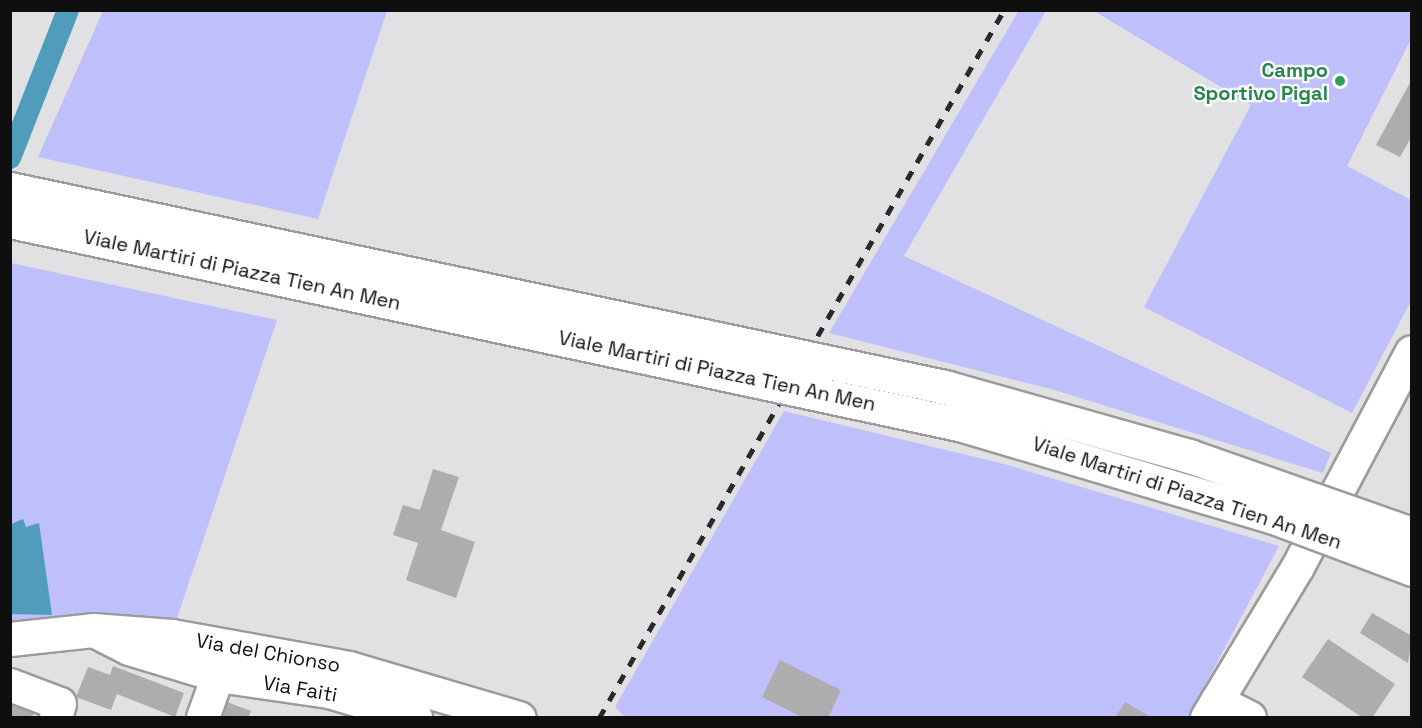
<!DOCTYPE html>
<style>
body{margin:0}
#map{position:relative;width:1422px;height:728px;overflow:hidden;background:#e1e1e4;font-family:"Space Grotesk",sans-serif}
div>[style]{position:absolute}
.green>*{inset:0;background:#bebffb}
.water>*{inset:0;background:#4f9dbb}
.canal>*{height:22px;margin:-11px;padding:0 11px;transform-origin:11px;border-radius:11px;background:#4f9dbb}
.building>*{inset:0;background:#adacae}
.roads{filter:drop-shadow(2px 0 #9a9b9d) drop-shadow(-2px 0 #9a9b9d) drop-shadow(0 2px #9a9b9d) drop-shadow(0 -2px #9a9b9d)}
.minor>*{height:32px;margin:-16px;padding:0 16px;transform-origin:16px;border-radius:16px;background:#fff}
.major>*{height:33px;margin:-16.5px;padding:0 16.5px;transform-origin:16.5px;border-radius:16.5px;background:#fff}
.rail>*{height:4.5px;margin-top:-2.25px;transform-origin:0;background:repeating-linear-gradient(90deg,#29292a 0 10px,transparent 0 20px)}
.bridges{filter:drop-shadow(2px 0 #9a9b9d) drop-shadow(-2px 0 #9a9b9d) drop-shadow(0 2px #9a9b9d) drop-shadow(0 -2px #9a9b9d)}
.highway-bridge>*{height:33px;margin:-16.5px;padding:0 16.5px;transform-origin:16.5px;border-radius:16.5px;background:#fff}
.dots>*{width:16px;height:16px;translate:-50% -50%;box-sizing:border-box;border:3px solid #fff;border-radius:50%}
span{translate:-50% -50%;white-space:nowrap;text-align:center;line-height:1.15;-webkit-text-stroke:4.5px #fff;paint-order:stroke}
.leisure-label{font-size:20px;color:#27864d;font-weight:700}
.right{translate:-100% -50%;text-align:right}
.street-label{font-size:20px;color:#0f0f10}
.frame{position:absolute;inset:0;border:12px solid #0f0f10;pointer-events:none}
</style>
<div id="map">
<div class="green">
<i style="clip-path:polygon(1019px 10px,1046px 11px,904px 256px,1331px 453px,1323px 473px,1051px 389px,829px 333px)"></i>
<i style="clip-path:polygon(103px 11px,387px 11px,318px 219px,38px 157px)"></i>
<i style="clip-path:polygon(1094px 11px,1411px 11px,1411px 39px,1347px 166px,1411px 200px,1411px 301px,1352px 413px,1144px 307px,1251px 105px)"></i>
<i style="clip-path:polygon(11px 263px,277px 320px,177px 618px,78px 614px,11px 623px)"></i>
<i style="clip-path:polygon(784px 411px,1008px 465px,1279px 546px,1188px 717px,626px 718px,615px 707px)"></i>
</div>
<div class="water">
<i style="clip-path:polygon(23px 519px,26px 527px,39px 523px,52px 615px,11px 614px,11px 524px)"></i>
</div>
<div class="canal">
<i style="left:10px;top:158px;width:159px;rotate:-68.6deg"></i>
</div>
<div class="building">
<i style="clip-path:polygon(1412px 79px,1412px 136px,1400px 157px,1376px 145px)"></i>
<i style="clip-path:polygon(433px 469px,459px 477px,441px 530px,475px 542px,456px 598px,406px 580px,418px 543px,393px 535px,403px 505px,420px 510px)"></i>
<i style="clip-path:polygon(1372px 613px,1412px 636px,1408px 663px,1360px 633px)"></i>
<i style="clip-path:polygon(1328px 639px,1395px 684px,1372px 718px,1363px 718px,1302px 677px)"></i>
<i style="clip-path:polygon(780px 660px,841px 690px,828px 718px,804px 718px,762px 697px)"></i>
<i style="clip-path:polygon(113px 666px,184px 693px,175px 717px,117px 694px,111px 710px,76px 697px,88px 667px,110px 675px)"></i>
<i style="clip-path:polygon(10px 695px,36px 705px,32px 718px,10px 718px)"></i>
<i style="clip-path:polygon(219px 699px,251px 711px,248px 718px,212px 718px)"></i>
<i style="clip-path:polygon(1125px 702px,1152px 718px,1115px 718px)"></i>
</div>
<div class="roads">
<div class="minor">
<i style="left:94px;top:631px;width:39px;rotate:27deg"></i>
<i style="left:129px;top:649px;width:93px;rotate:16.9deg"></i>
<i style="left:218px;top:676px;width:112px;rotate:8.2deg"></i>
<i style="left:329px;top:692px;width:91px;rotate:16.6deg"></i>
<i style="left:10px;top:685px;width:53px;rotate:20.8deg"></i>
<i style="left:60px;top:704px;width:15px;rotate:106deg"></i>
<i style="left:1217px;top:701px;width:37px;rotate:27deg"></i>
<i style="left:203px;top:718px;width:45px;rotate:-70.3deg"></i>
<i style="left:1207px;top:718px;width:176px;rotate:-58.9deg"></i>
<i style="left:1298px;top:567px;width:243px;rotate:-62.1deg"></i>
</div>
<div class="major">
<i style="left:10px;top:639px;width:83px;rotate:-6.2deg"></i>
<i style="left:93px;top:630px;width:79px;rotate:4.3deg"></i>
<i style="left:172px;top:636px;width:180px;rotate:10.2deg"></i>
<i style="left:349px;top:668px;width:177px;rotate:16.4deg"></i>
</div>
</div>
<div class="rail">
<i style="left:599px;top:718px;width:816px;rotate:-60.23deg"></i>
</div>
<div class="bridges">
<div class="highway-bridge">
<i style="left:10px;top:189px;width:956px;rotate:11.96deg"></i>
<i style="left:945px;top:387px;width:254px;rotate:15.8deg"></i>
<i style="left:1189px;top:456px;width:236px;rotate:19.3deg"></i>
<i style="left:10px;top:221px;width:975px;rotate:12.08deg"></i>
<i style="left:963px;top:425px;width:324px;rotate:16.5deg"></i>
<i style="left:1274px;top:517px;width:147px;rotate:20.6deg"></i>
</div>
</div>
<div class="dots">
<i style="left:1340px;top:81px;background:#2e9e5b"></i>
</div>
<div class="leisure-label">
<span class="right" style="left:1328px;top:82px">Campo<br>Sportivo Pigal</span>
</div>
<div class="street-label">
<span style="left:242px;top:270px;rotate:12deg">Viale Martiri di Piazza Tien An Men</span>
<span style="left:717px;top:371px;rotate:12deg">Viale Martiri di Piazza Tien An Men</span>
<span style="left:1187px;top:493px;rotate:18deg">Viale Martiri di Piazza Tien An Men</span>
<span style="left:268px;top:653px;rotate:10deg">Via del Chionso</span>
<span style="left:300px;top:689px;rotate:10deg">Via Faiti</span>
</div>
<div class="frame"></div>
</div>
